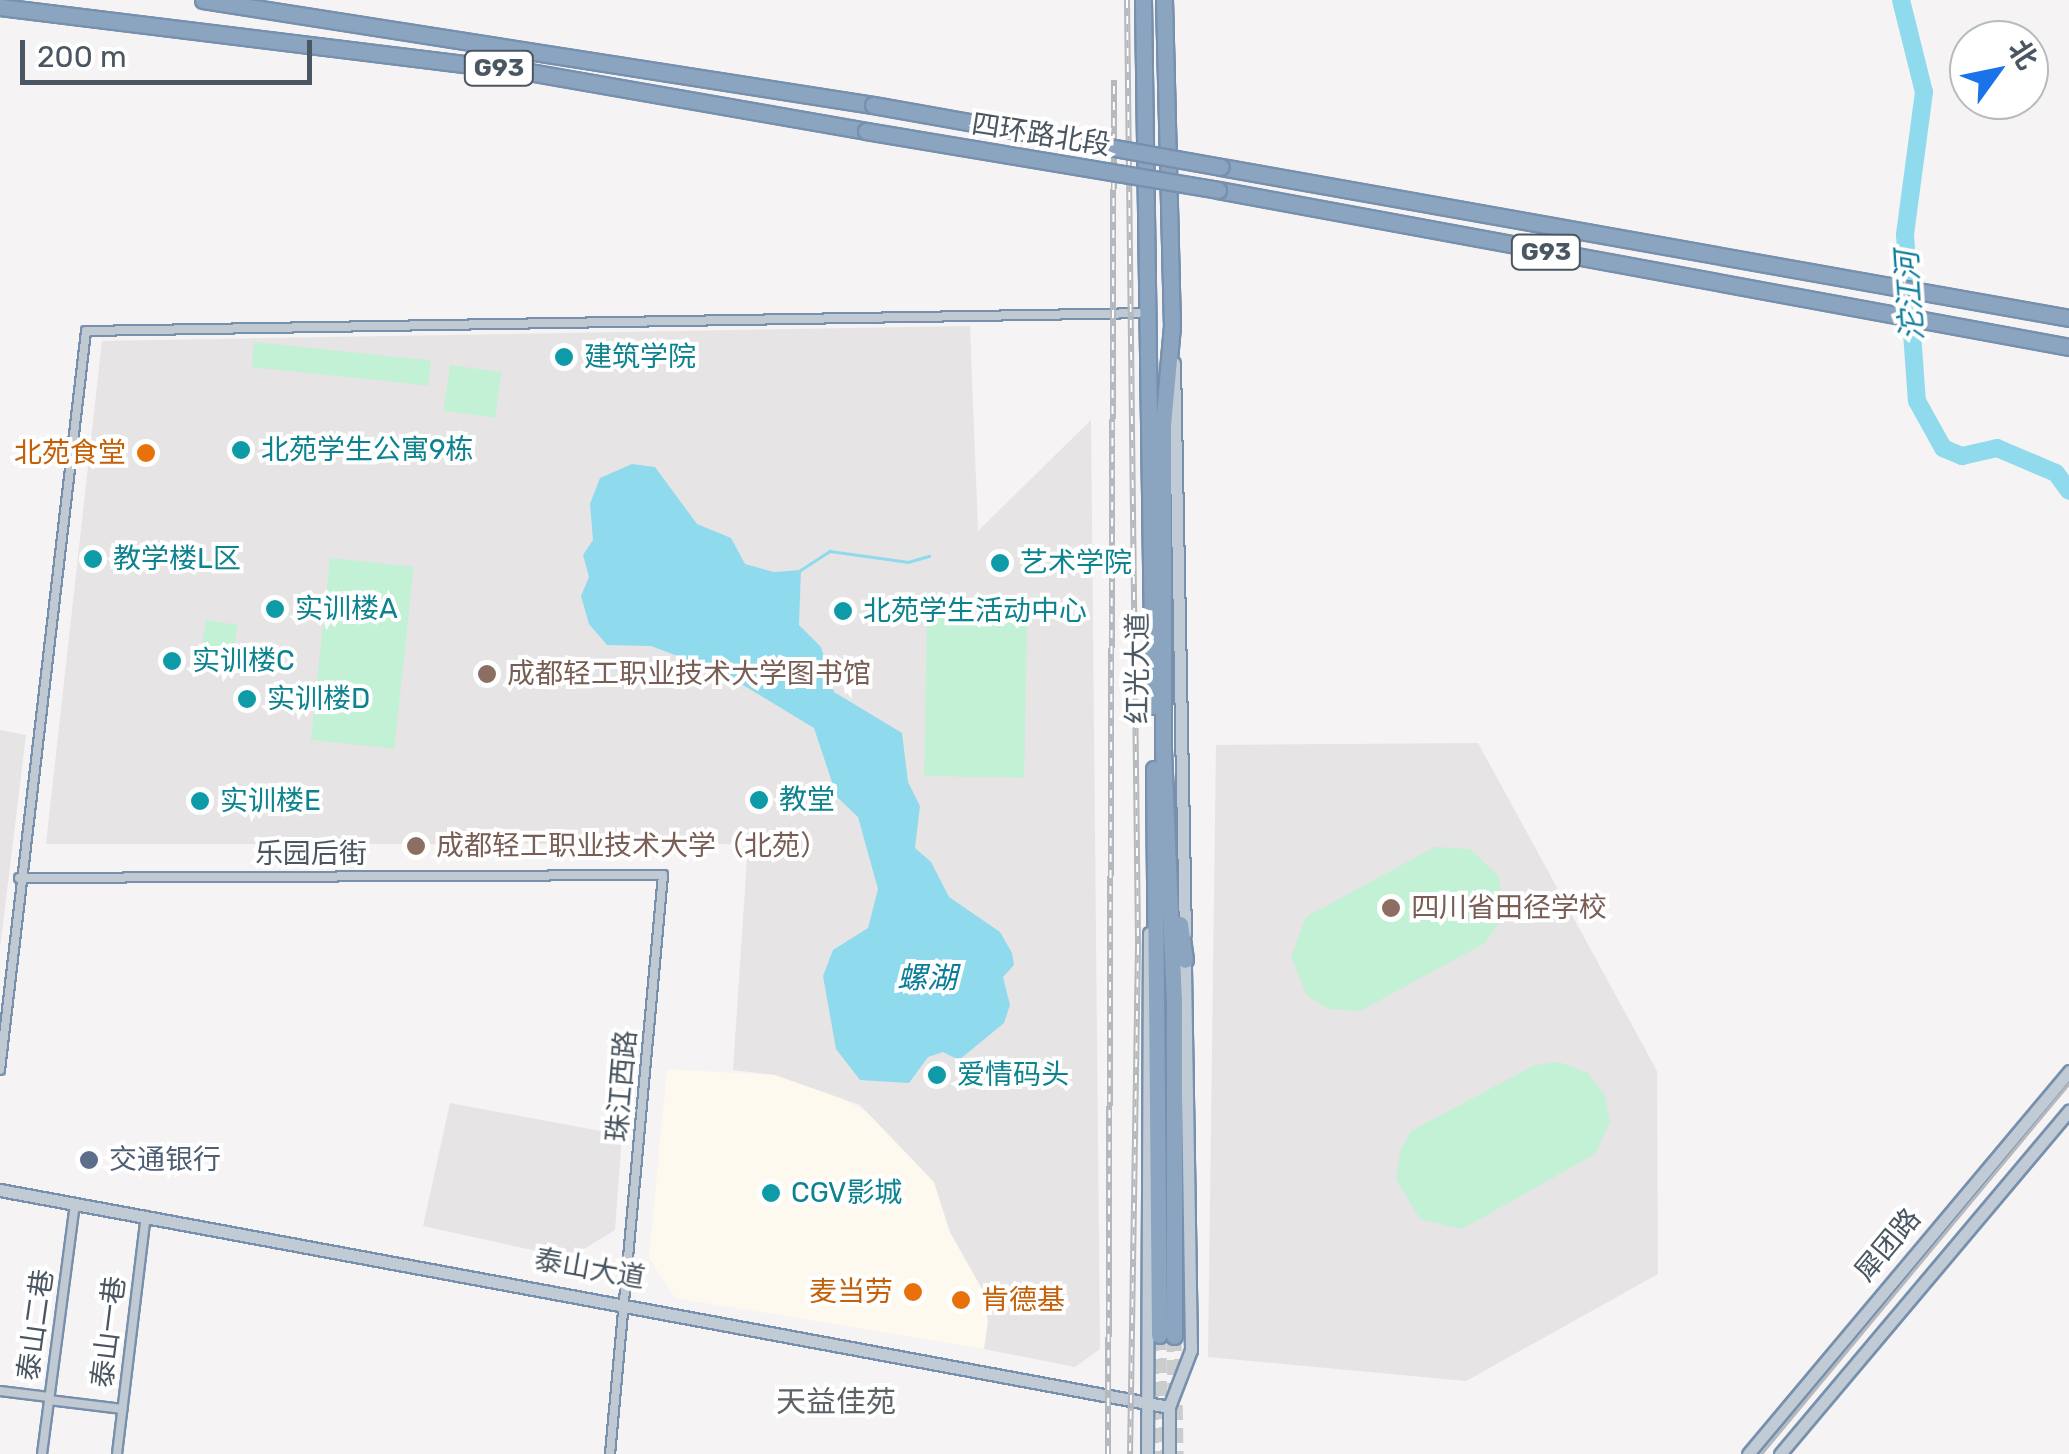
<!DOCTYPE html>
<meta charset="utf-8">
<style>
body{margin:0}
#map{position:relative;width:2069px;height:1454px;overflow:hidden;background:#f5f3f3;font-family:Rubik,"Noto Sans SC",sans-serif}
div>[style]{position:absolute}
.commercial>*{inset:0;background:#fdf9ef}
.education>*{inset:0;background:#e6e4e5}
.green>*{inset:0;background:#c3f1d5;transform-origin:0 0}
.water>*{inset:0;background:#90daee}
.stream>*{height:2.5px;margin:-1.25px;padding:0 1.25px;transform-origin:1.25px;border-radius:1.25px;background:#90daee}
.river>*{height:18px;margin:-9px;padding:0 9px;transform-origin:9px;border-radius:9px;background:#90daee}
.highway-tunnel>*{height:15px;margin-top:-7.5px;transform-origin:0;background:repeating-linear-gradient(90deg,#caccce 0 15px,transparent 0 23px)}
.roads{filter:drop-shadow(2px 0 #7690ad) drop-shadow(-2px 0 #7690ad) drop-shadow(0 2px #7690ad) drop-shadow(0 -2px #7690ad)}
.street>*{height:8px;margin:-4px;padding:0 4px;transform-origin:4px;border-radius:4px;background:#c1cad2}
.secondary>*{height:11px;margin:-5.5px;padding:0 5.5px;transform-origin:5.5px;border-radius:5.5px;background:#c1cbd6}
.highway>*{height:15px;margin:-7.5px;padding:0 7.5px;transform-origin:7.5px;border-radius:7.5px;background:#8ba5c1}
.tram>*{height:2.5px;margin:-1.25px;padding:0 1.25px;transform-origin:1.25px;border-radius:1.25px;background:#b5b8bd}
.rail>*{height:6px;margin-top:-3px;transform-origin:0;background:repeating-linear-gradient(90deg,#fff 0 8px,#b5b8bd 0 16px);box-sizing:border-box;border-block:2px solid #b5b8bd}
.bridges{filter:drop-shadow(2px 0 #7690ad) drop-shadow(-2px 0 #7690ad) drop-shadow(0 2px #7690ad) drop-shadow(0 -2px #7690ad)}
.highway-bridge>*{height:15px;margin:-7.5px;padding:0 7.5px;transform-origin:7.5px;border-radius:7.5px;background:#8ba5c1}
.dots>*{width:28px;height:28px;translate:-50% -50%;box-sizing:border-box;border:5px solid #fff;border-radius:50%}
span{translate:-50% -50%;white-space:nowrap;text-align:center;line-height:1.15;-webkit-text-stroke:8px #fff;paint-order:stroke}
.shield-label span{padding:2px 8px;background:#fff;border:2px solid;border-radius:8px;-webkit-text-stroke-width:0}
.shield-label{font-size:25px;color:#4a5661;font-weight:700}
.street-label{font-size:28px;color:#4a5661}
.culture-label{font-size:28px;color:#0d838f}
.left{translate:0 -50%;text-align:left}
.food-label{font-size:28px;color:#c56008}
.right{translate:-100% -50%;text-align:right}
.education-label{font-size:28px;color:#785e54}
.service-label{font-size:28px;color:#4e5e75}
.water-label{font-size:30px;color:#0c7c9b;font-style:italic}
.neighbourhood-label{font-size:30px;color:#5f6368}
.north{position:absolute;left:1949px;top:20px;width:100px;height:100px;box-sizing:border-box;background:#fff;border:2px solid #b7bbc0;border-radius:50%;rotate:57deg;font-size:28px;font-weight:700;line-height:40px;text-align:center;color:#4a5661}
.north::after{content:'';display:block;margin:auto;width:35px;height:45px;background:#1a73e8;clip-path:polygon(50% 0,100% 100%,50% 72%,0 100%)}
.scale{position:absolute;left:20px;top:40px;width:292px;height:45px;box-sizing:border-box;border:5px solid #4a5661;border-top:0;padding-left:12px;font-size:30px;line-height:35px;white-space:nowrap;color:#4a5661;-webkit-text-stroke:8px #fff;paint-order:stroke}
</style>
<div id="map">
<div class="commercial">
<i style="clip-path:polygon(667px 1069px,774px 1075px,827px 1090px,873px 1116px,934px 1182px,950px 1232px,982px 1289px,988px 1321px,984px 1349px,675px 1298px,649px 1258px)"></i>
</div>
<div class="education">
<i style="clip-path:polygon(970px 326px,978px 531px,1091px 420px,1100px 1349px,1075px 1367px,984px 1349px,988px 1321px,982px 1289px,950px 1232px,934px 1182px,860px 1105px,775px 1075px,733px 1070px,748px 844px,46px 844px,102px 341px)"></i>
<i style="clip-path:polygon(0 730px,26px 735px,0 948px)"></i>
<i style="clip-path:polygon(1478px 743px,1657px 1071px,1658px 1274px,1466px 1381px,1208px 1357px,1216px 745px)"></i>
<i style="clip-path:polygon(450px 1103px,622px 1135px,615px 1230px,569px 1258px,423px 1226px)"></i>
</div>
<div class="green">
<i style="left:254px;top:342px;width:178px;height:25px;rotate:6deg"></i>
<i style="left:450px;top:365px;width:52px;height:46px;rotate:8deg"></i>
<i style="left:330px;top:558px;width:84px;height:183px;rotate:6deg"></i>
<i style="left:927px;top:617px;width:100px;height:159px;rotate:1deg"></i>
<i style="left:206px;top:620px;width:32px;height:41px;rotate:9deg"></i>
<i style="clip-path:polygon(1435px 847px,1470px 849px,1499px 876px,1503px 917px,1485px 943px,1360px 1011px,1329px 1009px,1307px 996px,1291px 957px,1306px 917px)"></i>
<i style="clip-path:polygon(1559px 1062px,1588px 1073px,1605px 1095px,1610px 1122px,1595px 1154px,1462px 1229px,1420px 1219px,1396px 1179px,1400px 1151px,1411px 1131px,1535px 1065px)"></i>
</div>
<div class="water">
<i style="clip-path:polygon(632px 464px,655px 467px,697px 524px,731px 538px,745px 564px,774px 572px,801px 570px,799px 625px,821px 647px,834px 692px,902px 733px,908px 782px,920px 806px,915px 848px,931px 862px,949px 897px,1000px 932px,1012px 953px,1014px 965px,1003px 977px,1010px 1005px,1004px 1023px,959px 1060px,943px 1052px,928px 1057px,909px 1083px,860px 1080px,836px 1049px,823px 976px,833px 950px,868px 928px,878px 889px,858px 817px,837px 797px,814px 728px,725px 674px,651px 646px,607px 645px,589px 624px,581px 596px,589px 577px,583px 555px,593px 540px,590px 504px,600px 478px)"></i>
</div>
<div class="stream">
<i style="left:799px;top:571px;width:37px;rotate:-33deg"></i>
<i style="left:830px;top:551px;width:79px;rotate:8deg"></i>
<i style="left:908px;top:562px;width:22px;rotate:-16deg"></i>
</div>
<div class="river">
<i style="left:1901px;top:0;width:95px;rotate:76deg"></i>
<i style="left:1924px;top:92px;width:144px;rotate:97.6deg"></i>
<i style="left:1905px;top:235px;width:166px;rotate:85.9deg"></i>
<i style="left:1917px;top:401px;width:54px;rotate:61deg"></i>
<i style="left:1943px;top:448px;width:21px;rotate:23deg"></i>
<i style="left:1962px;top:456px;width:36px;rotate:-13deg"></i>
<i style="left:1997px;top:448px;width:64px;rotate:23deg"></i>
<i style="left:2056px;top:473px;width:22px;rotate:54deg"></i>
</div>
<div class="highway-tunnel">
<i style="left:1159px;top:1335px;width:119px;rotate:89.5deg"></i>
<i style="left:1174px;top:1336px;width:118px;rotate:89deg"></i>
</div>
<div class="roads">
<div class="street">
<i style="left:19px;top:878px;width:644px;rotate:-0.27deg"></i>
<i style="left:663px;top:875px;width:581px;rotate:95.23deg"></i>
<i style="left:0;top:1070px;width:744px;rotate:-83.36deg"></i>
<i style="left:86px;top:331px;width:1059px;rotate:-0.97deg"></i>
<i style="left:0;top:1391px;width:49px;rotate:7deg"></i>
<i style="left:49px;top:1400px;width:74px;rotate:7deg"></i>
<i style="left:42px;top:1454px;width:253px;rotate:-82.5deg"></i>
<i style="left:117px;top:1454px;width:240px;rotate:-83.1deg"></i>
</div>
<div class="secondary">
<i style="left:1174px;top:363px;width:571px;rotate:88.9deg"></i>
<i style="left:0;top:1190px;width:1189px;rotate:10.52deg"></i>
<i style="left:1147px;top:1454px;width:521px;rotate:-89.78deg"></i>
<i style="left:1169px;top:1454px;width:47px;rotate:-90deg"></i>
<i style="left:1169px;top:1407px;width:61px;rotate:-68.9deg"></i>
<i style="left:1191px;top:1350px;width:398px;rotate:-90.9deg"></i>
<i style="left:1748px;top:1454px;width:500px;rotate:-50deg"></i>
<i style="left:1780px;top:1454px;width:449px;rotate:-49.9deg"></i>
</div>
<div class="highway">
<i style="left:203px;top:0;width:678px;rotate:8.91deg"></i>
<i style="left:1143px;top:0;width:706px;rotate:89.19deg"></i>
<i style="left:1164px;top:0;width:326px;rotate:88.6deg"></i>
<i style="left:1172px;top:326px;width:98px;rotate:95.2deg"></i>
<i style="left:1163px;top:424px;width:326px;rotate:90deg"></i>
<i style="left:1163px;top:750px;width:249px;rotate:87.5deg"></i>
<i style="left:1174px;top:999px;width:337px;rotate:90deg"></i>
<i style="left:0;top:7px;width:533px;rotate:7.01deg"></i>
<i style="left:529px;top:72px;width:342px;rotate:9.9deg"></i>
<i style="left:1221px;top:167px;width:861px;rotate:10.1deg"></i>
<i style="left:1218px;top:190px;width:865px;rotate:10.45deg"></i>
<i style="left:1154px;top:769px;width:566px;rotate:89.49deg"></i>
<i style="left:1180px;top:924px;width:36px;rotate:82deg"></i>
</div>
</div>
<div class="tram">
<i style="left:1761px;top:1454px;width:482px;rotate:-50.3deg"></i>
</div>
<div class="rail">
<i style="left:1127px;top:0;width:947px;rotate:89.33deg"></i>
<i style="left:1138px;top:947px;width:507px;rotate:90.9deg"></i>
<i style="left:1108px;top:1454px;width:1374px;rotate:-89.75deg"></i>
</div>
<div class="bridges">
<div class="highway-bridge">
<i style="left:873px;top:105px;width:353px;rotate:10.1deg"></i>
<i style="left:866px;top:131px;width:357px;rotate:9.5deg"></i>
</div>
</div>
<div class="dots">
<i style="left:564px;top:357px;background:#0f9aa8"></i>
<i style="left:241px;top:450px;background:#0f9aa8"></i>
<i style="left:146px;top:453px;background:#e8710a"></i>
<i style="left:93px;top:559px;background:#0f9aa8"></i>
<i style="left:1000px;top:563px;background:#0f9aa8"></i>
<i style="left:275px;top:609px;background:#0f9aa8"></i>
<i style="left:843px;top:611px;background:#0f9aa8"></i>
<i style="left:172px;top:661px;background:#0f9aa8"></i>
<i style="left:487px;top:674px;background:#8d6e63"></i>
<i style="left:247px;top:699px;background:#0f9aa8"></i>
<i style="left:759px;top:800px;background:#0f9aa8"></i>
<i style="left:200px;top:801px;background:#0f9aa8"></i>
<i style="left:416px;top:846px;background:#8d6e63"></i>
<i style="left:1391px;top:908px;background:#8d6e63"></i>
<i style="left:937px;top:1075px;background:#0f9aa8"></i>
<i style="left:89px;top:1160px;background:#5c6f8a"></i>
<i style="left:771px;top:1193px;background:#0f9aa8"></i>
<i style="left:913px;top:1292px;background:#e8710a"></i>
<i style="left:961px;top:1300px;background:#e8710a"></i>
</div>
<div class="shield-label">
<span style="left:499px;top:68px">G93</span>
<span style="left:1546px;top:252px">G93</span>
</div>
<div class="street-label">
<span style="left:1041px;top:135px;rotate:9deg">四环路北段</span>
<span style="left:1138px;top:668px;rotate:-90deg">红光大道</span>
<span style="left:311px;top:854px">乐园后街</span>
<span style="left:622px;top:1086px;rotate:-85deg">珠江西路</span>
<span style="left:1888px;top:1245px;rotate:-50deg">犀团路</span>
<span style="left:590px;top:1269px;rotate:10deg">泰山大道</span>
<span style="left:36px;top:1325px;rotate:-82deg">泰山二巷</span>
<span style="left:109px;top:1332px;rotate:-83deg">泰山一巷</span>
</div>
<div class="culture-label">
<span class="left" style="left:584px;top:357px">建筑学院</span>
<span class="left" style="left:261px;top:450px">北苑学生公寓9栋</span>
<span class="left" style="left:113px;top:559px">教学楼L区</span>
<span class="left" style="left:1020px;top:563px">艺术学院</span>
<span class="left" style="left:295px;top:609px">实训楼A</span>
<span class="left" style="left:863px;top:611px">北苑学生活动中心</span>
<span class="left" style="left:192px;top:661px">实训楼C</span>
<span class="left" style="left:267px;top:699px">实训楼D</span>
<span class="left" style="left:779px;top:800px">教堂</span>
<span class="left" style="left:220px;top:801px">实训楼E</span>
<span class="left" style="left:957px;top:1075px">爱情码头</span>
<span class="left" style="left:791px;top:1193px">CGV影城</span>
</div>
<div class="food-label">
<span class="right" style="left:126px;top:453px">北苑食堂</span>
<span class="right" style="left:893px;top:1292px">麦当劳</span>
<span class="left" style="left:981px;top:1300px">肯德基</span>
</div>
<div class="education-label">
<span class="left" style="left:507px;top:674px">成都轻工职业技术大学图书馆</span>
<span class="left" style="left:436px;top:846px">成都轻工职业技术大学（北苑）</span>
<span class="left" style="left:1411px;top:908px">四川省田径学校</span>
</div>
<div class="service-label">
<span class="left" style="left:109px;top:1160px">交通银行</span>
</div>
<div class="water-label">
<span style="left:1910px;top:296px;rotate:-94deg">沱江河</span>
<span style="left:927px;top:978px">螺湖</span>
</div>
<div class="neighbourhood-label">
<span style="left:836px;top:1402px">天益佳苑</span>
</div>
<div class="north">北</div>
<div class="scale">200 m</div>
</div>
